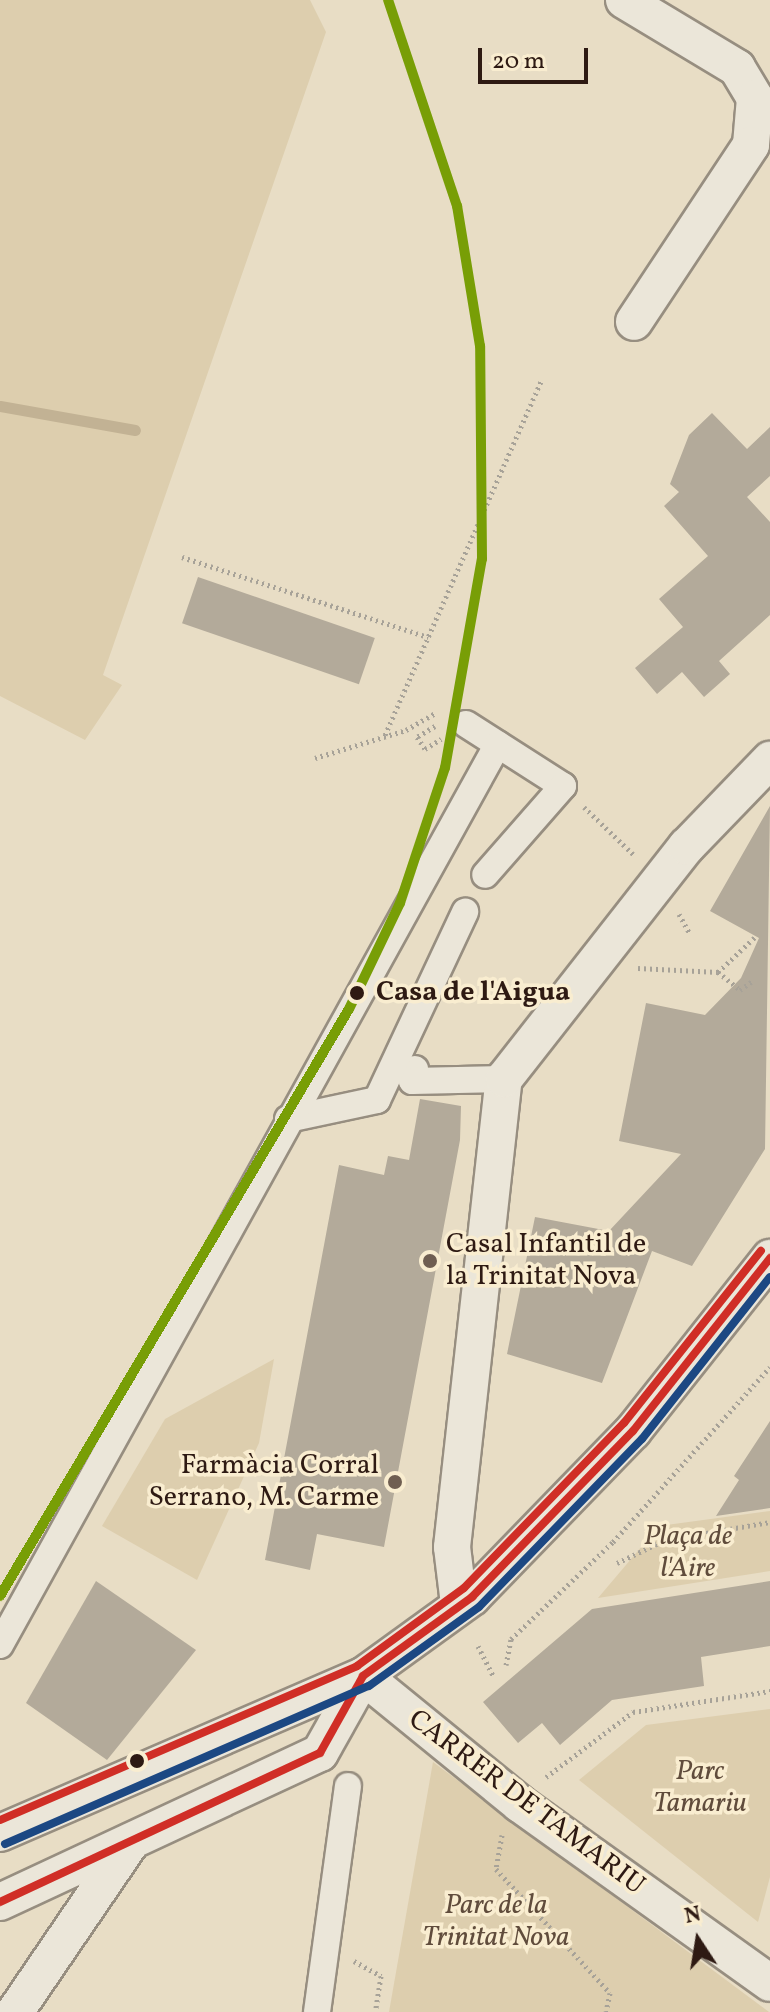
<!DOCTYPE html>
<meta charset="utf-8">
<style>
body{margin:0}
#map{position:relative;width:770px;height:2012px;overflow:hidden;background:#e8ddc5;font-family:Vollkorn,serif}
div>[style]{position:absolute}
.green>*{inset:0;background:#ddceae}
.stream>*{height:11px;margin:-5.5px;padding:0 5.5px;transform-origin:5.5px;border-radius:5.5px;background:#c2b294}
.building>*{inset:0;background:#b3aa9a;transform-origin:0 0}
.path>*{height:5px;margin-top:-2.5px;transform-origin:0;background:repeating-linear-gradient(90deg,#a7a298 0 2px,transparent 0 6px)}
.roads{filter:drop-shadow(2px 0 #978e80) drop-shadow(-2px 0 #978e80) drop-shadow(0 2px #978e80) drop-shadow(0 -2px #978e80)}
.pedestrian>*{height:26px;margin:-13px;padding:0 13px;transform-origin:13px;border-radius:13px;background:#ebe6d9}
.minor>*{height:36px;margin:-18px;padding:0 18px;transform-origin:18px;border-radius:18px;background:#ebe6d9}
.bus-1>*{height:8px;margin:-4px;padding:0 4px;transform-origin:4px;border-radius:4px;background:#d02e26}
.bus-2>*{height:8px;margin:-4px;padding:0 4px;transform-origin:4px;border-radius:4px;background:#1c4883}
.bus-3>*{height:8px;margin:-4px;padding:0 4px;transform-origin:4px;border-radius:4px;background:#d02e26}
.metro-1>*{height:10px;margin:-5px;padding:0 5px;transform-origin:5px;border-radius:5px;background:#789e06}
.dots>*{width:22px;height:22px;translate:-50% -50%;box-sizing:border-box;border:4px solid #f9edd0;border-radius:50%}
span{translate:-50% -50%;white-space:nowrap;text-align:center;line-height:1.15;-webkit-text-stroke:7px #f9edd0;paint-order:stroke}
.stop-label{font-size:28px;color:#2e1a13;font-weight:700}
.left{translate:0 -50%;text-align:left}
.poi-label{font-size:28px;color:#2e1a13}
.right{translate:-100% -50%;text-align:right}
.park-label{font-size:28px;color:#604c3c;font-style:italic}
.street-label{font-size:28px;color:#2e1a13}
.north{position:absolute;left:658px;top:1900px;width:80px;height:80px;-webkit-text-stroke:6px #f9edd0;paint-order:stroke;rotate:348deg;font-size:22px;font-weight:700;line-height:32px;text-align:center;color:#2e1a13}
.north::after{content:'';display:block;margin:auto;width:28px;height:36px;background:#2e1a13;clip-path:polygon(50% 0,100% 100%,50% 72%,0 100%)}
.scale{position:absolute;left:478px;top:48px;width:110px;height:36px;box-sizing:border-box;border:4px solid #2e1a13;border-top:0;padding-left:10px;font-size:24px;line-height:28px;white-space:nowrap;color:#2e1a13;-webkit-text-stroke:6px #f9edd0;paint-order:stroke}
</style>
<div id="map">
<div class="green">
<i style="clip-path:polygon(0 0,310px 0,326px 32px,103px 675px,122px 685px,85px 740px,0 696px)"></i>
<i style="clip-path:polygon(274px 1359px,259px 1443px,197px 1580px,102px 1526px,165px 1419px)"></i>
<i style="clip-path:polygon(770px 1511px,770px 1571px,598px 1598px,659px 1526px)"></i>
<i style="clip-path:polygon(770px 1709px,770px 1877px,758px 1922px,579px 1780px,646px 1725px)"></i>
<i style="clip-path:polygon(433px 1762px,769px 2012px,389px 2012px)"></i>
</div>
<div class="stream">
<i style="left:0;top:406px;width:137px;rotate:10.1deg"></i>
</div>
<div class="building">
<i style="clip-path:polygon(712px 413px,747px 449px,770px 427px,770px 476px,747px 497px,770px 522px,770px 615px,719px 661px,730px 674px,704px 697px,682px 672px,657px 694px,635px 668px,683px 627px,659px 599px,708px 556px,664px 506px,679px 492px,670px 484px,689px 435px)"></i>
<i style="left:198px;top:577px;width:187px;height:49px;rotate:19deg"></i>
<i style="clip-path:polygon(770px 806px,765px 1149px,692px 1266px,652px 1251px,602px 1383px,507px 1354px,535px 1217px,609px 1231px,681px 1154px,619px 1141px,646px 1003px,705px 1015px,741px 978px,759px 938px,710px 911px)"></i>
<i style="clip-path:polygon(420px 1099px,461px 1106px,460px 1140px,384px 1547px,317px 1534px,310px 1570px,265px 1560px,339px 1165px,384px 1175px,388px 1156px,409px 1160px)"></i>
<i style="clip-path:polygon(770px 1421px,770px 1508px,716px 1516px,739px 1480px,734px 1476px)"></i>
<i style="clip-path:polygon(96px 1581px,196px 1650px,107px 1760px,26px 1703px)"></i>
<i style="clip-path:polygon(770px 1581px,770px 1646px,701px 1657px,704px 1686px,612px 1700px,560px 1745px,542px 1723px,518px 1743px,483px 1702px,592px 1609px)"></i>
</div>
<div class="path">
<i style="left:182px;top:557px;width:259px;rotate:18deg"></i>
<i style="left:435px;top:726px;width:21px;rotate:149deg"></i>
<i style="left:417px;top:737px;width:14px;rotate:56deg"></i>
<i style="left:425px;top:749px;width:19px;rotate:-32deg"></i>
<i style="left:385px;top:735px;width:387px;rotate:-66.2deg"></i>
<i style="left:315px;top:758px;width:95px;rotate:-17.1deg"></i>
<i style="left:406px;top:730px;width:34px;rotate:-30deg"></i>
<i style="left:584px;top:807px;width:69px;rotate:43.8deg"></i>
<i style="left:679px;top:914px;width:23px;rotate:61deg"></i>
<i style="left:638px;top:968px;width:80px;rotate:2.9deg"></i>
<i style="left:718px;top:972px;width:51px;rotate:-43.4deg"></i>
<i style="left:718px;top:972px;width:28px;rotate:39deg"></i>
<i style="left:740px;top:990px;width:17px;rotate:-36deg"></i>
<i style="left:617px;top:1563px;width:53px;rotate:-25.6deg"></i>
<i style="left:665px;top:1540px;width:107px;rotate:-9.7deg"></i>
<i style="left:478px;top:1646px;width:35px;rotate:63deg"></i>
<i style="left:506px;top:1665px;width:26px;rotate:-79deg"></i>
<i style="left:511px;top:1639px;width:141px;rotate:-43.6deg"></i>
<i style="left:613px;top:1542px;width:235px;rotate:-48.1deg"></i>
<i style="left:546px;top:1777px;width:109px;rotate:-36.8deg"></i>
<i style="left:633px;top:1712px;width:139px;rotate:-8.7deg"></i>
<i style="left:502px;top:1835px;width:35px;rotate:100deg"></i>
<i style="left:496px;top:1869px;width:168px;rotate:47.4deg"></i>
<i style="left:610px;top:1993px;width:19px;rotate:102deg"></i>
<i style="left:354px;top:1961px;width:31px;rotate:29deg"></i>
<i style="left:381px;top:1976px;width:36px;rotate:99deg"></i>
</div>
<div class="roads">
<div class="pedestrian">
<i style="left:466px;top:724px;width:115px;rotate:32.6deg"></i>
<i style="left:563px;top:786px;width:118px;rotate:131.2deg"></i>
<i style="left:415px;top:1069px;width:12px;rotate:104deg"></i>
<i style="left:412px;top:1081px;width:92px;rotate:-1.2deg"></i>
<i style="left:288px;top:1119px;width:91px;rotate:-12.1deg"></i>
<i style="left:377px;top:1100px;width:208px;rotate:-64.9deg"></i>
<i style="left:0;top:1645px;width:1029px;rotate:-61.07deg"></i>
<i style="left:317px;top:2012px;width:228px;rotate:-82.2deg"></i>
</div>
<div class="minor">
<i style="left:624px;top:0;width:132px;rotate:31deg"></i>
<i style="left:737px;top:68px;width:35px;rotate:59deg"></i>
<i style="left:755px;top:98px;width:47px;rotate:94.9deg"></i>
<i style="left:751px;top:145px;width:212px;rotate:123.5deg"></i>
<i style="left:459px;top:1604px;width:57px;rotate:-97deg"></i>
<i style="left:452px;top:1547px;width:471px;rotate:-83.7deg"></i>
<i style="left:504px;top:1079px;width:296px;rotate:-51.9deg"></i>
<i style="left:687px;top:846px;width:120px;rotate:-46deg"></i>
<i style="left:363px;top:1676px;width:203px;rotate:39.2deg"></i>
<i style="left:520px;top:1804px;width:307px;rotate:35.6deg"></i>
<i style="left:0;top:1833px;width:395px;rotate:-23.4deg"></i>
<i style="left:363px;top:1676px;width:135px;rotate:-35.9deg"></i>
<i style="left:472px;top:1597px;width:231px;rotate:-45.9deg"></i>
<i style="left:633px;top:1431px;width:221px;rotate:-51.6deg"></i>
<i style="left:0;top:1902px;width:353px;rotate:-25deg"></i>
<i style="left:320px;top:1753px;width:88px;rotate:-60.8deg"></i>
<i style="left:15px;top:2012px;width:206px;rotate:-55.7deg"></i>
</div>
</div>
<div class="bus-1">
<i style="left:0;top:1902px;width:353px;rotate:-25deg"></i>
<i style="left:320px;top:1753px;width:88px;rotate:-60.8deg"></i>
<i style="left:363px;top:1676px;width:135px;rotate:-35.9deg"></i>
<i style="left:472px;top:1597px;width:231px;rotate:-45.9deg"></i>
<i style="left:633px;top:1431px;width:221px;rotate:-51.6deg"></i>
</div>
<div class="bus-2">
<i style="left:5px;top:1844px;width:397px;rotate:-23.5deg"></i>
<i style="left:369px;top:1686px;width:135px;rotate:-35.7deg"></i>
<i style="left:479px;top:1607px;width:234px;rotate:-45.9deg"></i>
<i style="left:642px;top:1439px;width:206px;rotate:-51.7deg"></i>
</div>
<div class="bus-3">
<i style="left:0;top:1820px;width:389px;rotate:-23.3deg"></i>
<i style="left:357px;top:1666px;width:132px;rotate:-36.1deg"></i>
<i style="left:464px;top:1588px;width:230px;rotate:-45.9deg"></i>
<i style="left:624px;top:1423px;width:220px;rotate:-51.5deg"></i>
</div>
<div class="metro-1">
<i style="left:0;top:1596px;width:683px;rotate:-59.27deg"></i>
<i style="left:349px;top:1009px;width:118px;rotate:-64.3deg"></i>
<i style="left:400px;top:903px;width:142px;rotate:-71.6deg"></i>
<i style="left:445px;top:768px;width:212px;rotate:-80deg"></i>
<i style="left:482px;top:559px;width:213px;rotate:-90.5deg"></i>
<i style="left:480px;top:346px;width:142px;rotate:-99.3deg"></i>
<i style="left:457px;top:206px;width:217px;rotate:-108.5deg"></i>
</div>
<div class="dots">
<i style="left:357px;top:993px;background:#2e1a13"></i>
<i style="left:430px;top:1261px;background:#6f5e51"></i>
<i style="left:395px;top:1482px;background:#6f5e51"></i>
<i style="left:137px;top:1761px;background:#2e1a13"></i>
</div>
<div class="stop-label">
<span class="left" style="left:376px;top:993px">Casa de l'Aigua</span>
</div>
<div class="poi-label">
<span class="left" style="left:446px;top:1261px">Casal Infantil de<br>la Trinitat Nova</span>
<span class="right" style="left:379px;top:1482px">Farmàcia Corral<br>Serrano, M. Carme</span>
</div>
<div class="park-label">
<span style="left:688px;top:1553px">Plaça de<br>l'Aire</span>
<span style="left:700px;top:1788px">Parc<br>Tamariu</span>
<span style="left:496px;top:1922px">Parc de la<br>Trinitat Nova</span>
</div>
<div class="street-label">
<span style="left:526px;top:1803px;rotate:37deg">CARRER DE TAMARIU</span>
</div>
<div class="north">N</div>
<div class="scale">20 m</div>
</div>
